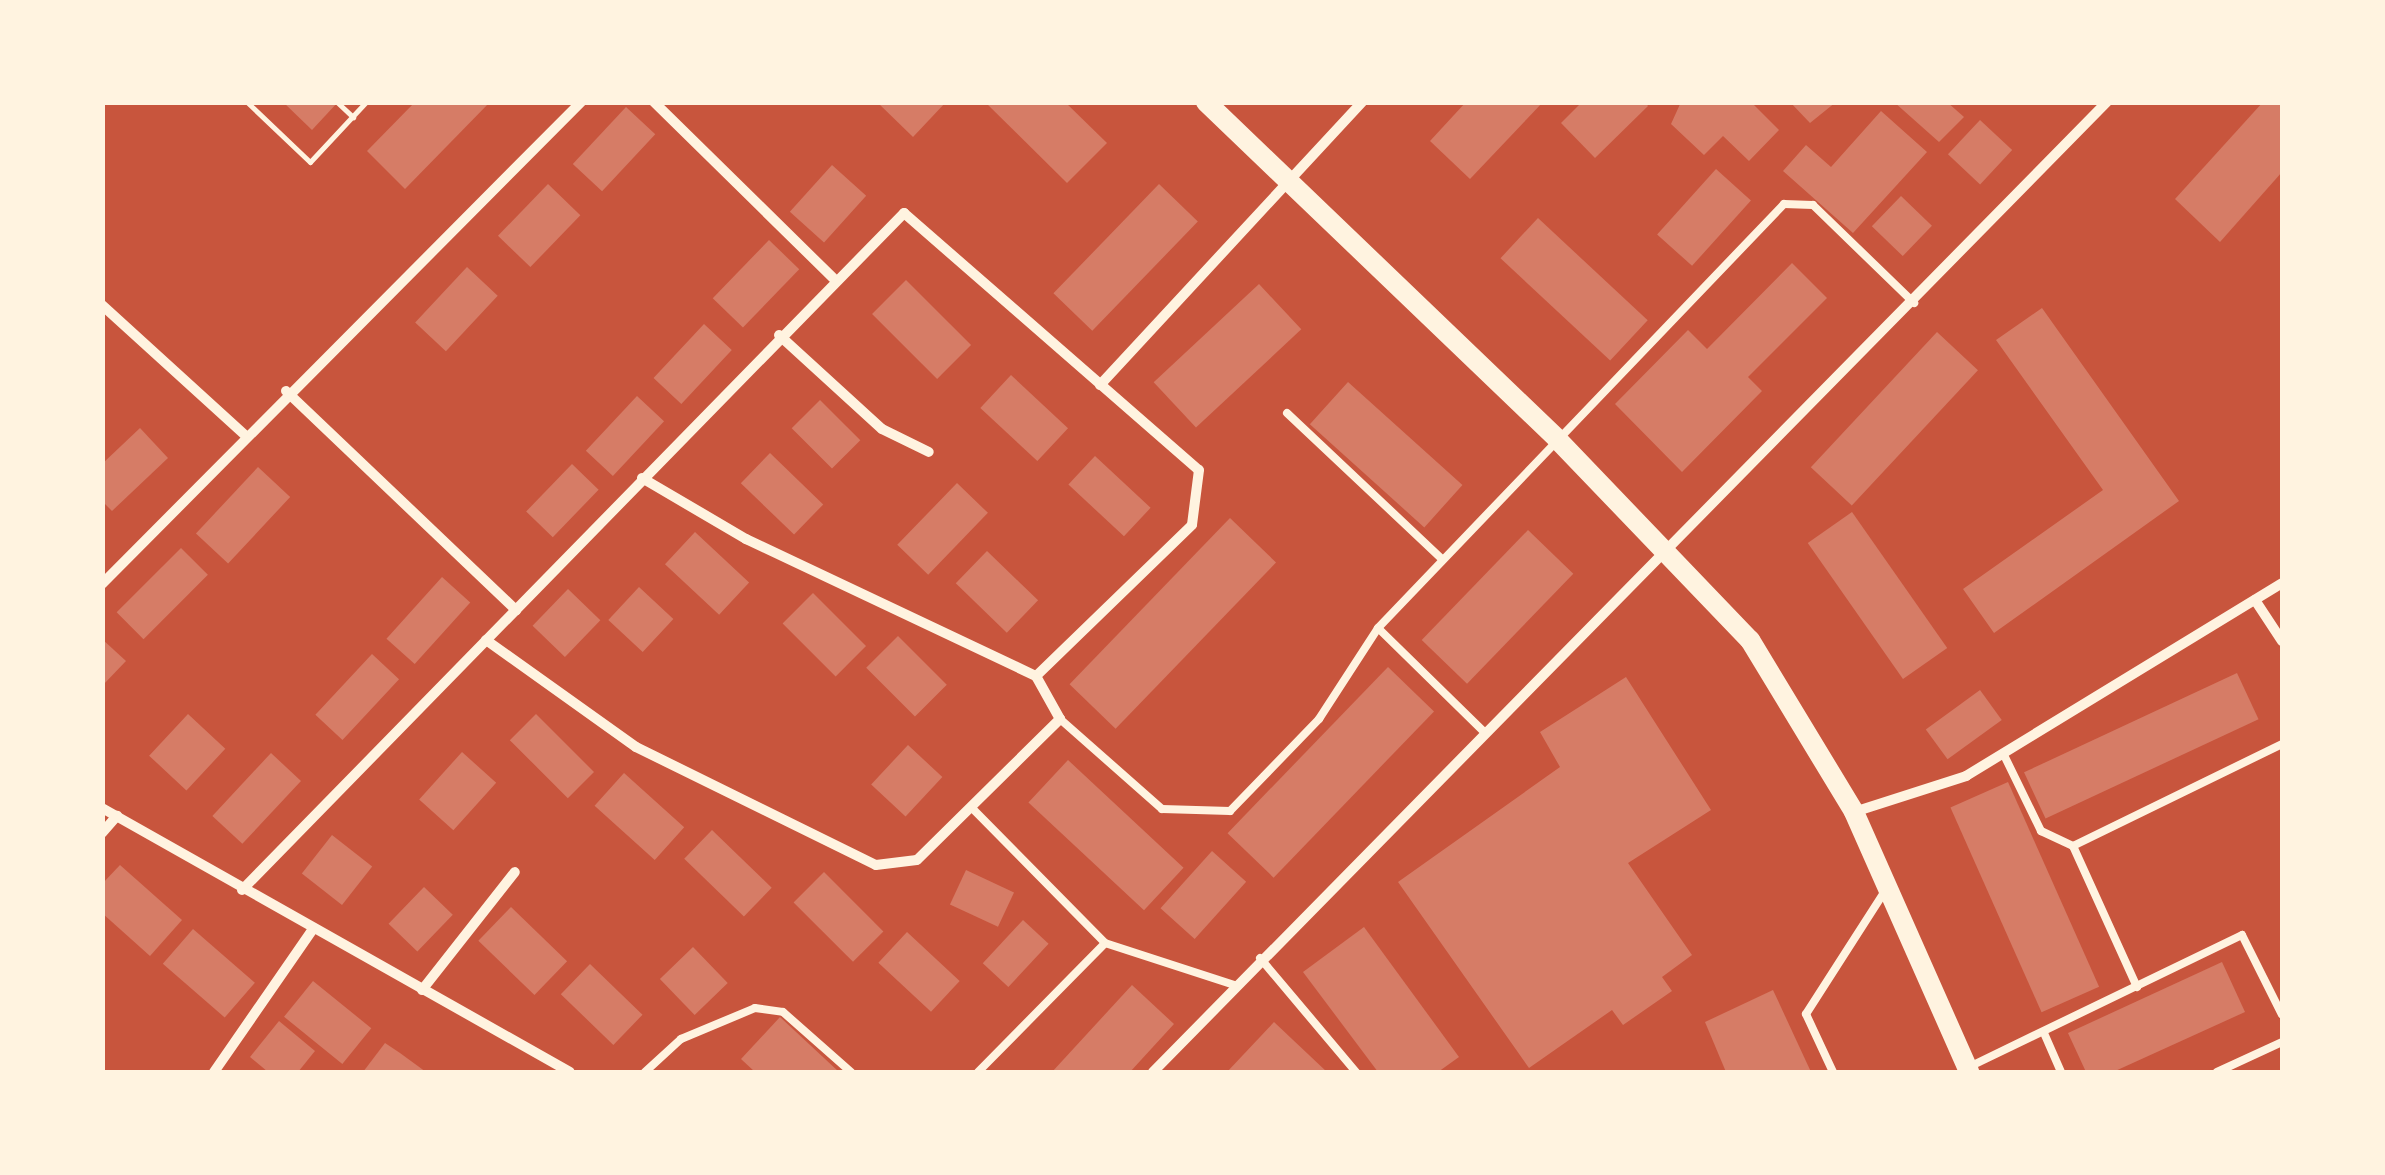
<!DOCTYPE html>
<style>
body{margin:0}
#map{position:relative;width:2385px;height:1175px;overflow:hidden;background:#c8553d;font-family:"Work Sans",sans-serif}
div>[style]{position:absolute}
.building>*{inset:0;background:#d67c66;transform-origin:0 0}
.path>*{height:5px;margin:-2.5px;padding:0 2.5px;transform-origin:2.5px;border-radius:2.5px;background:#fff3e0}
.service>*{height:8px;margin:-4px;padding:0 4px;transform-origin:4px;border-radius:4px;background:#fff3e0}
.minor>*{height:10px;margin:-5px;padding:0 5px;transform-origin:5px;border-radius:5px;background:#fff3e0}
.secondary>*{height:20px;margin:-10px;padding:0 10px;transform-origin:10px;border-radius:10px;background:#fff3e0}
span{translate:-50% -50%;white-space:nowrap;text-align:center;line-height:1.15;-webkit-text-stroke:9px #fff3e0;paint-order:stroke}
.frame{position:absolute;inset:0;border:105px solid #fff3e0;pointer-events:none}
</style>
<div id="map">
<div class="building">
<i style="clip-path:polygon(283px 102px,338px 102px,312px 130px)"></i>
<i style="clip-path:polygon(415px 102px,490px 102px,405px 189px,367px 151px)"></i>
<i style="clip-path:polygon(877px 102px,946px 102px,913px 137px)"></i>
<i style="clip-path:polygon(985px 102px,1065px 102px,1107px 143px,1067px 183px)"></i>
<i style="clip-path:polygon(1466px 102px,1543px 102px,1470px 179px,1430px 141px)"></i>
<i style="clip-path:polygon(1582px 102px,1645px 102px,1648px 106px,1595px 158px,1561px 123px)"></i>
<i style="clip-path:polygon(1681px 102px,1751px 102px,1779px 130px,1749px 161px,1723px 136px,1704px 155px,1671px 124px)"></i>
<i style="clip-path:polygon(1790px 102px,1836px 102px,1810px 123px)"></i>
<i style="clip-path:polygon(1894px 102px,1947px 102px,1964px 117px,1939px 142px)"></i>
<i style="clip-path:polygon(2263px 102px,2282px 102px,2282px 172px,2220px 242px,2175px 199px)"></i>
<i style="left:626px;top:107px;width:40px;height:78px;rotate:43deg"></i>
<i style="clip-path:polygon(1881px 111px,1927px 152px,1853px 233px,1783px 171px,1806px 145px,1831px 167px)"></i>
<i style="left:1980px;top:120px;width:44px;height:47px;rotate:43deg"></i>
<i style="left:832px;top:165px;width:46px;height:63px;rotate:42deg"></i>
<i style="left:1716px;top:169px;width:47px;height:88px;rotate:42deg"></i>
<i style="left:548px;top:184px;width:45px;height:72px;rotate:44deg"></i>
<i style="left:1159px;top:184px;width:54px;height:152px;rotate:44deg"></i>
<i style="left:1901px;top:196px;width:43px;height:42px;rotate:44deg"></i>
<i style="left:1538px;top:218px;width:150px;height:55px;rotate:43deg"></i>
<i style="left:769px;top:240px;width:42px;height:81px;rotate:44deg"></i>
<i style="clip-path:polygon(1792px 263px,1827px 298px,1748px 377px,1762px 391px,1682px 472px,1615px 404px,1688px 330px,1707px 349px)"></i>
<i style="left:467px;top:267px;width:42px;height:76px;rotate:43deg"></i>
<i style="left:906px;top:280px;width:92px;height:48px;rotate:45deg"></i>
<i style="left:1259px;top:284px;width:62px;height:144px;rotate:47deg"></i>
<i style="clip-path:polygon(2042px 308px,2179px 501px,1994px 633px,1963px 589px,2103px 490px,1996px 340px)"></i>
<i style="left:704px;top:324px;width:38px;height:74px;rotate:43deg"></i>
<i style="left:1937px;top:332px;width:56px;height:185px;rotate:43deg"></i>
<i style="left:1011px;top:375px;width:78px;height:45px;rotate:43deg"></i>
<i style="left:1348px;top:382px;width:154px;height:57px;rotate:42deg"></i>
<i style="left:637px;top:396px;width:37px;height:75px;rotate:43deg"></i>
<i style="left:820px;top:400px;width:57px;height:40px;rotate:45deg"></i>
<i style="clip-path:polygon(140px 428px,168px 458px,112px 511px,102px 501px,102px 464px)"></i>
<i style="left:770px;top:453px;width:74px;height:42px;rotate:44deg"></i>
<i style="left:1095px;top:456px;width:76px;height:39px;rotate:43deg"></i>
<i style="left:572px;top:464px;width:37px;height:66px;rotate:44deg"></i>
<i style="left:258px;top:467px;width:44px;height:91px;rotate:43deg"></i>
<i style="left:957px;top:483px;width:43px;height:86px;rotate:44deg"></i>
<i style="left:1852px;top:512px;width:166px;height:54px;rotate:55deg"></i>
<i style="left:1230px;top:518px;width:64px;height:231px;rotate:44deg"></i>
<i style="left:1528px;top:530px;width:63px;height:153px;rotate:44deg"></i>
<i style="left:695px;top:532px;width:74px;height:44px;rotate:43deg"></i>
<i style="left:181px;top:548px;width:38px;height:91px;rotate:45deg"></i>
<i style="left:987px;top:551px;width:71px;height:45px;rotate:44deg"></i>
<i style="left:442px;top:577px;width:38px;height:83px;rotate:42deg"></i>
<i style="left:639px;top:587px;width:47px;height:45px;rotate:43deg"></i>
<i style="left:568px;top:589px;width:45px;height:51px;rotate:44deg"></i>
<i style="left:813px;top:593px;width:75px;height:43px;rotate:45deg"></i>
<i style="left:898px;top:636px;width:69px;height:45px;rotate:45deg"></i>
<i style="clip-path:polygon(102px 639px,126px 661px,102px 686px)"></i>
<i style="left:372px;top:654px;width:37px;height:83px;rotate:43deg"></i>
<i style="left:1388px;top:667px;width:64px;height:231px;rotate:44deg"></i>
<i style="left:2237px;top:673px;width:51px;height:235px;rotate:65deg"></i>
<i style="clip-path:polygon(1626px 677px,1711px 810px,1628px 863px,1692px 955px,1662px 977px,1672px 991px,1623px 1025px,1612px 1010px,1529px 1068px,1398px 882px,1560px 767px,1540px 732px)"></i>
<i style="left:1980px;top:690px;width:37px;height:67px;rotate:54deg"></i>
<i style="left:188px;top:714px;width:51px;height:57px;rotate:43deg"></i>
<i style="left:536px;top:714px;width:82px;height:37px;rotate:45deg"></i>
<i style="left:908px;top:745px;width:47px;height:54px;rotate:43deg"></i>
<i style="left:462px;top:752px;width:46px;height:64px;rotate:42deg"></i>
<i style="left:271px;top:753px;width:41px;height:86px;rotate:43deg"></i>
<i style="left:1068px;top:760px;width:158px;height:58px;rotate:43deg"></i>
<i style="left:624px;top:773px;width:81px;height:44px;rotate:42deg"></i>
<i style="left:2008px;top:782px;width:224px;height:63px;rotate:66deg"></i>
<i style="left:712px;top:830px;width:83px;height:40px;rotate:44deg"></i>
<i style="left:332px;top:835px;width:51px;height:49px;rotate:38deg"></i>
<i style="left:1212px;top:851px;width:46px;height:77px;rotate:42deg"></i>
<i style="clip-path:polygon(120px 865px,182px 920px,150px 956px,102px 913px,102px 884px)"></i>
<i style="left:966px;top:870px;width:53px;height:38px;rotate:25deg"></i>
<i style="left:824px;top:872px;width:84px;height:43px;rotate:45deg"></i>
<i style="left:424px;top:887px;width:40px;height:51px;rotate:44deg"></i>
<i style="left:511px;top:907px;width:78px;height:47px;rotate:44deg"></i>
<i style="left:1023px;top:920px;width:35px;height:59px;rotate:43deg"></i>
<i style="clip-path:polygon(1364px 927px,1459px 1057px,1438px 1072px,1378px 1072px,1303px 972px)"></i>
<i style="left:193px;top:929px;width:82px;height:46px;rotate:41deg"></i>
<i style="left:907px;top:932px;width:72px;height:42px;rotate:43deg"></i>
<i style="left:693px;top:947px;width:50px;height:46px;rotate:46deg"></i>
<i style="clip-path:polygon(2222px 962px,2245px 1012px,2113px 1072px,2086px 1072px,2068px 1033px)"></i>
<i style="left:590px;top:964px;width:73px;height:42px;rotate:44deg"></i>
<i style="left:313px;top:981px;width:75px;height:46px;rotate:39deg"></i>
<i style="clip-path:polygon(1132px 985px,1174px 1024px,1130px 1072px,1052px 1072px)"></i>
<i style="clip-path:polygon(1773px 990px,1811px 1072px,1726px 1072px,1705px 1022px)"></i>
<i style="clip-path:polygon(780px 1017px,839px 1072px,755px 1072px,741px 1059px)"></i>
<i style="clip-path:polygon(279px 1021px,315px 1051px,298px 1072px,268px 1072px,250px 1057px)"></i>
<i style="clip-path:polygon(1274px 1022px,1327px 1072px,1227px 1072px)"></i>
<i style="clip-path:polygon(385px 1043px,400px 1053px,426px 1072px,363px 1072px)"></i>
</div>
<div class="path">
<i style="left:247px;top:102px;width:87px;rotate:43.6deg"></i>
<i style="left:310px;top:162px;width:82px;rotate:-47deg"></i>
<i style="left:338px;top:103px;width:21px;rotate:43deg"></i>
</div>
<div class="service">
<i style="left:1287px;top:413px;width:213px;rotate:43.3deg"></i>
<i style="left:1378px;top:628px;width:147px;rotate:44.4deg"></i>
<i style="left:1060px;top:719px;width:136px;rotate:41.4deg"></i>
<i style="left:1162px;top:809px;width:68px;rotate:1.7deg"></i>
<i style="left:1230px;top:811px;width:128px;rotate:-45.9deg"></i>
<i style="left:1319px;top:719px;width:108px;rotate:-57deg"></i>
<i style="left:1378px;top:628px;width:587px;rotate:-46.24deg"></i>
<i style="left:1784px;top:204px;width:29px;rotate:2deg"></i>
<i style="left:1813px;top:205px;width:141px;rotate:44.1deg"></i>
<i style="left:2003px;top:753px;width:87px;rotate:64deg"></i>
<i style="left:2041px;top:831px;width:35px;rotate:25deg"></i>
<i style="left:2073px;top:846px;width:155px;rotate:65.6deg"></i>
<i style="left:971px;top:807px;width:191px;rotate:45.4deg"></i>
<i style="left:2073px;top:846px;width:233px;rotate:-26deg"></i>
<i style="left:1260px;top:958px;width:149px;rotate:49.9deg"></i>
<i style="left:2044px;top:1033px;width:43px;rotate:66.4deg"></i>
<i style="left:1971px;top:1066px;width:301px;rotate:-25.8deg"></i>
<i style="left:2242px;top:935px;width:89px;rotate:63.4deg"></i>
<i style="left:645px;top:1072px;width:49px;rotate:-42.5deg"></i>
<i style="left:681px;top:1039px;width:80px;rotate:-22.7deg"></i>
<i style="left:755px;top:1008px;width:28px;rotate:8deg"></i>
<i style="left:783px;top:1012px;width:91px;rotate:41.4deg"></i>
<i style="left:978px;top:1072px;width:181px;rotate:-45.4deg"></i>
<i style="left:1105px;top:943px;width:136px;rotate:18deg"></i>
<i style="left:1833px;top:1072px;width:64px;rotate:-115deg"></i>
<i style="left:1806px;top:1014px;width:146px;rotate:-57.3deg"></i>
<i style="left:2217px;top:1072px;width:72px;rotate:-24.8deg"></i>
</div>
<div class="minor">
<i style="left:654px;top:102px;width:251px;rotate:44.5deg"></i>
<i style="left:102px;top:305px;width:193px;rotate:42.3deg"></i>
<i style="left:779px;top:335px;width:139px;rotate:42.4deg"></i>
<i style="left:882px;top:429px;width:52px;rotate:26.1deg"></i>
<i style="left:1100px;top:385px;width:386px;rotate:-47.2deg"></i>
<i style="left:286px;top:391px;width:318px;rotate:43.6deg"></i>
<i style="left:642px;top:478px;width:121px;rotate:30.4deg"></i>
<i style="left:746px;top:539px;width:321px;rotate:25.3deg"></i>
<i style="left:102px;top:584px;width:680px;rotate:-45.18deg"></i>
<i style="left:2255px;top:600px;width:49px;rotate:56.6deg"></i>
<i style="left:486px;top:640px;width:184px;rotate:35.5deg"></i>
<i style="left:636px;top:747px;width:267px;rotate:26.2deg"></i>
<i style="left:876px;top:865px;width:41px;rotate:-7deg"></i>
<i style="left:917px;top:860px;width:201px;rotate:-44.6deg"></i>
<i style="left:1060px;top:719px;width:49px;rotate:-119.2deg"></i>
<i style="left:102px;top:808px;width:537px;rotate:29.43deg"></i>
<i style="left:1854px;top:812px;width:118px;rotate:-17.8deg"></i>
<i style="left:1966px;top:776px;width:370px;rotate:-31.4deg"></i>
<i style="left:102px;top:833px;width:23px;rotate:-49deg"></i>
<i style="left:242px;top:890px;width:947px;rotate:-45.64deg"></i>
<i style="left:904px;top:213px;width:391px;rotate:41.1deg"></i>
<i style="left:1199px;top:470px;width:55px;rotate:97.3deg"></i>
<i style="left:1192px;top:525px;width:217px;rotate:135.9deg"></i>
<i style="left:422px;top:990px;width:150px;rotate:-51.8deg"></i>
<i style="left:214px;top:1072px;width:174px;rotate:-55.3deg"></i>
<i style="left:1153px;top:1072px;width:1361px;rotate:-45.48deg"></i>
</div>
<div class="secondary">
<i style="left:1206px;top:102px;width:487px;rotate:43.8deg"></i>
<i style="left:1557px;top:439px;width:279px;rotate:46.2deg"></i>
<i style="left:1750px;top:640px;width:201px;rotate:58.8deg"></i>
<i style="left:1854px;top:812px;width:284px;rotate:66.1deg"></i>
</div>
<div class="frame"></div>
</div>
